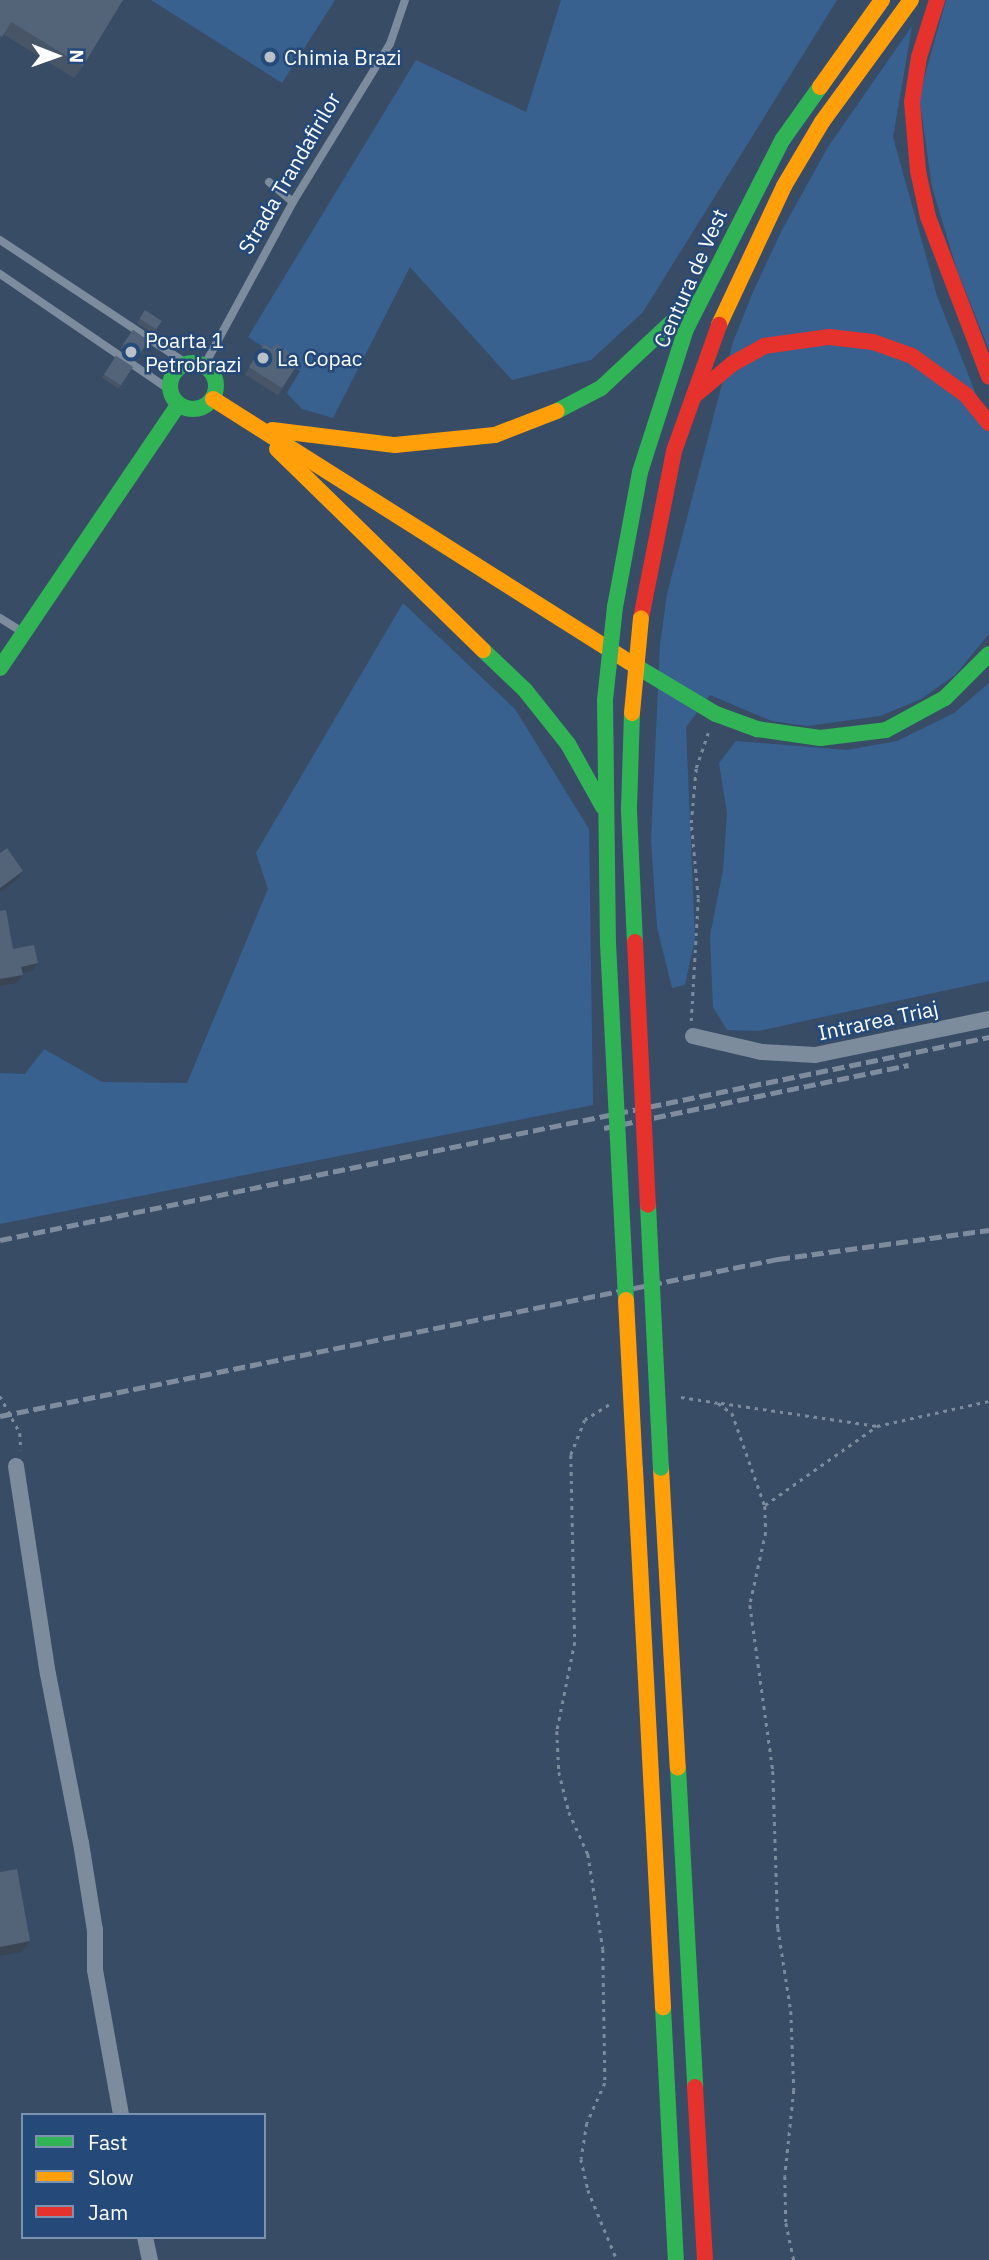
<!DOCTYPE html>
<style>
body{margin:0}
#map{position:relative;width:989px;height:2260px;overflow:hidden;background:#384c66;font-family:"IBM Plex Sans",sans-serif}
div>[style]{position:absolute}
.green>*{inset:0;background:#386190}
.path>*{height:2.5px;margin-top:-1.25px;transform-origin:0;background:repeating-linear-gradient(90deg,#7c8c9d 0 3.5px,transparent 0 8.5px)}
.lane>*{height:8px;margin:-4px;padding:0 4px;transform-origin:4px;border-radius:4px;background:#7c8c9d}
.street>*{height:16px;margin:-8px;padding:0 8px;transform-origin:8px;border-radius:8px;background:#7c8c9d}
.fast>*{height:16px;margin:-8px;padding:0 8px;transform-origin:8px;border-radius:8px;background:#30b455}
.fast>.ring{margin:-8px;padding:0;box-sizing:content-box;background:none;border:16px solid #30b455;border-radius:50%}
.slow>*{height:16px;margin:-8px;padding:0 8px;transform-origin:8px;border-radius:8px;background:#ff9f0a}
.jam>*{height:16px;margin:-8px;padding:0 8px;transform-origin:8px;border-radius:8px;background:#e5322d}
.rail>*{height:5px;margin-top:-2.5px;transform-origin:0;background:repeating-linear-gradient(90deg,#7e8c9d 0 12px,transparent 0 17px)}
.fast-bridge>*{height:16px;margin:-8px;padding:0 8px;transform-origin:8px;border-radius:8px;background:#30b455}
.slow-bridge>*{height:16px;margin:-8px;padding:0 8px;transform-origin:8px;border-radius:8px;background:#ff9f0a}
.jam-bridge>*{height:16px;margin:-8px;padding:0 8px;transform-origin:8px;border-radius:8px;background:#e5322d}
.wall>*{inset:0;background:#475567;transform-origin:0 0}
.shaded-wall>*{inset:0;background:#3a4554}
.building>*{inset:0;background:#536378;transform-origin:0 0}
.dots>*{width:19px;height:19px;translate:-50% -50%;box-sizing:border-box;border:4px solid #254a79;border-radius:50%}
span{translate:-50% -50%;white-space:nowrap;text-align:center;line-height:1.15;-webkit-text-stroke:5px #254a79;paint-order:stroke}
.poi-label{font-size:21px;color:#fff}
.left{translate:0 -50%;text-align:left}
.street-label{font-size:21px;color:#fff}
.legend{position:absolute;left:21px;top:2113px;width:245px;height:126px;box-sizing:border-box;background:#254a79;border:2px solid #7c92af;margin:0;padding:9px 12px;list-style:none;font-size:21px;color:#fff}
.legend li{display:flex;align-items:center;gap:14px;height:35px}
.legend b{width:35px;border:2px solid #7c92af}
.north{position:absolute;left:21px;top:21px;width:70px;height:70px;-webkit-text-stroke:5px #254a79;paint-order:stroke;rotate:91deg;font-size:19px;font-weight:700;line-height:28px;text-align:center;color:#fff}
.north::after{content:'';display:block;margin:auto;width:24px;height:32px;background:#fff;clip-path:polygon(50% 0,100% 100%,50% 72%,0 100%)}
</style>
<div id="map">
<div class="green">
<i style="clip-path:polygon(151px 0,335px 0,282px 83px)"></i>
<i style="clip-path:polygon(561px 0,837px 0,643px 312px,591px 360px,512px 380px,410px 267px,333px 418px,302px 409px,287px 393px,300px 371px,248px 337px,416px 60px,526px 112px)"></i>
<i style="clip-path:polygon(946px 0,989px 0,989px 350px,957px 270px,932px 187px,919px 96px)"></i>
<i style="clip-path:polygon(912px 26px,893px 137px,937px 296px,989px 427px,989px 634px,955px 675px,921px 699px,880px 716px,807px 726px,772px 721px,710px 695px,686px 727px,695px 939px,685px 985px,672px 988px,657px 927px,651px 841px,660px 645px,667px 594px,733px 342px,753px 292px,782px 230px,828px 147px)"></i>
<i style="clip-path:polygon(403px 603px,515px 709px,589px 829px,593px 1105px,0 1224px,0 1073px,25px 1074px,44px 1049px,102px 1082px,187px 1083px,268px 889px,256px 853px)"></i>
<i style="clip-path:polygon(989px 683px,989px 981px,758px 1031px,727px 1030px,713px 1007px,710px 936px,723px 870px,727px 813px,719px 763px,736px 741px,847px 750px,897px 741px,954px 713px)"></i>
</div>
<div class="path">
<i style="left:691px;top:1021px;width:123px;rotate:-86.7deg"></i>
<i style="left:698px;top:898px;width:75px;rotate:-95.3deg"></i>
<i style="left:691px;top:823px;width:55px;rotate:-84.8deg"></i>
<i style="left:696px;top:768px;width:37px;rotate:-71deg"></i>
<i style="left:0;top:1396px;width:42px;rotate:61.6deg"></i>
<i style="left:20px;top:1433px;width:17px;rotate:87deg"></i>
<i style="left:681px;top:1397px;width:37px;rotate:9deg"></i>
<i style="left:718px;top:1403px;width:17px;rotate:36deg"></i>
<i style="left:732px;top:1413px;width:99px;rotate:70.5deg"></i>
<i style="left:765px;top:1506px;width:26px;rotate:88deg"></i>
<i style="left:766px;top:1532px;width:75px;rotate:102.4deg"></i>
<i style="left:750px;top:1605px;width:168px;rotate:82.1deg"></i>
<i style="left:773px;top:1771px;width:157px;rotate:88.2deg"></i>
<i style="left:778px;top:1928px;width:84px;rotate:81.1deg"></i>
<i style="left:791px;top:2011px;width:79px;rotate:87.8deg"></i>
<i style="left:794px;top:2090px;width:86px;rotate:96deg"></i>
<i style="left:785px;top:2176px;width:47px;rotate:88.8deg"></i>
<i style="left:786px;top:2223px;width:38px;rotate:78deg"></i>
<i style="left:721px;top:1403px;width:158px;rotate:8.4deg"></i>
<i style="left:609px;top:1405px;width:28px;rotate:148deg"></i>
<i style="left:585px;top:1420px;width:38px;rotate:112deg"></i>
<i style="left:571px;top:1455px;width:187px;rotate:88.8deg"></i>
<i style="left:575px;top:1642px;width:91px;rotate:101.4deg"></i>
<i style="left:557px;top:1731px;width:41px;rotate:87.2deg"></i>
<i style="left:559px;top:1772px;width:41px;rotate:76deg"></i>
<i style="left:569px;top:1812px;width:46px;rotate:65.7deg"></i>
<i style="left:588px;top:1854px;width:96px;rotate:81deg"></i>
<i style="left:603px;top:1949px;width:134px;rotate:89.1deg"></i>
<i style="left:605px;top:2083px;width:44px;rotate:114.2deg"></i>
<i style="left:587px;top:2123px;width:36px;rotate:99deg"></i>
<i style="left:581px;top:2159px;width:32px;rotate:77deg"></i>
<i style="left:588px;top:2190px;width:76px;rotate:67.5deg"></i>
<i style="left:765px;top:1505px;width:137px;rotate:-35.2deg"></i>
<i style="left:877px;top:1426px;width:115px;rotate:-12.6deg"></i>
</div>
<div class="lane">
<i style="left:269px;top:182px;width:31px;rotate:40deg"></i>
<i style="left:0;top:240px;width:224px;rotate:33.5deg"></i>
<i style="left:0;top:274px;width:206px;rotate:34.3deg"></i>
<i style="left:204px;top:366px;width:187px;rotate:-61.5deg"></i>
<i style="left:293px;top:202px;width:185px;rotate:-58.5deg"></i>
<i style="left:390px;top:44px;width:46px;rotate:-71.2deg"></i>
<i style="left:0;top:618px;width:25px;rotate:32deg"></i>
</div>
<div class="street">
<i style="left:693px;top:1036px;width:71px;rotate:13.1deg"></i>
<i style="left:762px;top:1052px;width:53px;rotate:3.2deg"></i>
<i style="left:815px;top:1055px;width:178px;rotate:-11.7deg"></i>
<i style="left:16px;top:1466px;width:210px;rotate:81.3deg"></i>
<i style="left:48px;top:1674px;width:172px;rotate:79deg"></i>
<i style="left:81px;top:1843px;width:88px;rotate:80.9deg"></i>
<i style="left:95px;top:1930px;width:40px;rotate:90deg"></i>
<i style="left:95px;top:1970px;width:147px;rotate:79.8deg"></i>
<i style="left:145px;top:2237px;width:24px;rotate:78deg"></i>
</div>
<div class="fast">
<i class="ring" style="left:170px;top:363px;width:30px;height:30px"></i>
<i style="left:557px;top:411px;width:50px;rotate:-27.6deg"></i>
<i style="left:601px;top:388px;width:125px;rotate:-43deg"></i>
<i style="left:615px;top:607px;width:137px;rotate:-79.5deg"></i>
<i style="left:640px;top:472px;width:150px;rotate:-72.2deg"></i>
<i style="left:686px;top:329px;width:213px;rotate:-63deg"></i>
<i style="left:783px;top:139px;width:64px;rotate:-54.6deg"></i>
<i style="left:483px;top:650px;width:58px;rotate:43.6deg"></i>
<i style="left:525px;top:690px;width:69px;rotate:51.5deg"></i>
<i style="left:568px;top:744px;width:72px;rotate:60.9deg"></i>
<i style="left:634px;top:665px;width:96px;rotate:30.9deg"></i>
<i style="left:716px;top:714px;width:44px;rotate:20.1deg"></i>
<i style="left:757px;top:729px;width:64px;rotate:8.1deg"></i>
<i style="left:820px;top:738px;width:66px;rotate:-6.9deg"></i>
<i style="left:886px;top:730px;width:67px;rotate:-28.5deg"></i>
<i style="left:945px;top:698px;width:62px;rotate:-45deg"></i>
<i style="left:0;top:668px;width:318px;rotate:-55.9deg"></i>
<i style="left:605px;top:700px;width:243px;rotate:89.3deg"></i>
<i style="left:632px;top:713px;width:98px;rotate:91.8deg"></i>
<i style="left:629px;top:811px;width:131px;rotate:87.4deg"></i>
<i style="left:678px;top:1768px;width:319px;rotate:86.9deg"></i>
<i style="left:663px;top:2007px;width:253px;rotate:87.1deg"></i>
</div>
<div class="slow">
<i style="left:820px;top:87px;width:107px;rotate:-54.5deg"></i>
<i style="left:719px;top:325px;width:153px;rotate:-64.9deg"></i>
<i style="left:784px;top:186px;width:74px;rotate:-59.3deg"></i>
<i style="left:822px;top:122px;width:151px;rotate:-53.9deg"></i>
<i style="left:213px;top:399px;width:498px;rotate:32.3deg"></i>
<i style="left:272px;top:430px;width:124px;rotate:7deg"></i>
<i style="left:395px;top:445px;width:100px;rotate:-5.7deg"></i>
<i style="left:495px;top:435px;width:66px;rotate:-21.2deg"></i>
<i style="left:277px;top:449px;width:288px;rotate:44.3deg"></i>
<i style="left:661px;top:1468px;width:300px;rotate:86.8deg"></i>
<i style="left:635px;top:1469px;width:539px;rotate:87.02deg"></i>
</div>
<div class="jam">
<i style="left:937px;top:0;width:60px;rotate:107.5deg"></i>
<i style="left:919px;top:57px;width:46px;rotate:98.8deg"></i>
<i style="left:912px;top:102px;width:69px;rotate:85deg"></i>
<i style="left:918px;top:171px;width:47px;rotate:77.7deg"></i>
<i style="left:928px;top:217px;width:171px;rotate:69.1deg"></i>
<i style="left:693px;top:397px;width:51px;rotate:-40.2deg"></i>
<i style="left:732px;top:364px;width:37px;rotate:-29deg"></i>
<i style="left:764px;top:346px;width:66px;rotate:-7.9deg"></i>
<i style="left:829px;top:337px;width:44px;rotate:6.5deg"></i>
<i style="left:873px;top:342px;width:41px;rotate:19.7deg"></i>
<i style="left:912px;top:356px;width:67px;rotate:35.8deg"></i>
<i style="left:966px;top:395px;width:36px;rotate:51deg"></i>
<i style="left:641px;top:618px;width:170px;rotate:-78.8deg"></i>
<i style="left:674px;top:451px;width:134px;rotate:-70.3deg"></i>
<i style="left:695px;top:2087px;width:173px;rotate:86.7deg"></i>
</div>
<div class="rail">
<i style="left:604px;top:1128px;width:311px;rotate:-11.7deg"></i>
<i style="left:0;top:1240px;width:1010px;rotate:-11.6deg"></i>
<i style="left:0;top:1416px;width:794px;rotate:-11.41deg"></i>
<i style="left:778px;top:1259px;width:213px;rotate:-7.8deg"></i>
</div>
<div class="fast-bridge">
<i style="left:605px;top:700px;width:94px;rotate:-83.9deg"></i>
<i style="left:608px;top:943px;width:357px;rotate:87.1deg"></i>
<i style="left:648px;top:1205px;width:263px;rotate:87.2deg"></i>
</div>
<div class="slow-bridge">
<i style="left:632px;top:713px;width:95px;rotate:-84.6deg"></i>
<i style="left:626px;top:1300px;width:169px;rotate:87deg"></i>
</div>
<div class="jam-bridge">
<i style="left:635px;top:942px;width:263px;rotate:87.2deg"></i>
</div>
<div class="wall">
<i style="clip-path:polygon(0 0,83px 66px,74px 78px,3px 34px,0 39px)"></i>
<i style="clip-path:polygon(145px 310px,156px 330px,154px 334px,137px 323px)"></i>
<i style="left:133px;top:330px;width:19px;height:22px;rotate:35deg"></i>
<i style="left:264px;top:344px;width:39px;height:36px;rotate:32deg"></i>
<i style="left:116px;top:356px;width:20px;height:26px;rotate:33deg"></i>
</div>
<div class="shaded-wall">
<i style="clip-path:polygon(23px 871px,18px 879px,0 892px,0 888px)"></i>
<i style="clip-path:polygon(38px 963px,32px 971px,16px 974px,21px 967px)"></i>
<i style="clip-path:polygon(23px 975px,17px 983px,0 986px,0 979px)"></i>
<i style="clip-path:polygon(30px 1941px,22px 1952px,0 1956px,0 1947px)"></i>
</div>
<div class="building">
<i style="clip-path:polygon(0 0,123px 0,83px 66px,11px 22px,2px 37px,0 35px)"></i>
<i style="left:145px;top:310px;width:20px;height:10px;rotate:33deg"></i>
<i style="left:133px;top:330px;width:19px;height:18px;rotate:35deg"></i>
<i style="clip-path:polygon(264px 344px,272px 349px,276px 344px,290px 353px,286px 358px,297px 365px,282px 388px,249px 367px)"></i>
<i style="left:116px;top:356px;width:20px;height:22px;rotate:33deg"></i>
<i style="clip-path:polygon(7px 848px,23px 871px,0 888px,0 853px)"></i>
<i style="clip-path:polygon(6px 910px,13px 949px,34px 945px,38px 963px,21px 967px,23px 975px,0 979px,0 911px)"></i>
<i style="clip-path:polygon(17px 1869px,30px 1941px,0 1947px,0 1872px)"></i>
</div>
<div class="dots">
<i style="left:270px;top:57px;background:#b9c0c9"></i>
<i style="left:131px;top:352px;background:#b9c0c9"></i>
<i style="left:263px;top:358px;background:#b9c0c9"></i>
</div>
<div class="poi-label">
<span class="left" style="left:284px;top:57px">Chimia Brazi</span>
<span class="left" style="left:145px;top:352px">Poarta 1<br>Petrobrazi</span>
<span class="left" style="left:277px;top:358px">La Copac</span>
</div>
<div class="street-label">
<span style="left:289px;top:173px;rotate:-60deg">Strada Trandafirilor</span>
<span style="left:690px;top:278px;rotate:-66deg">Centura de Vest</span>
<span style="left:878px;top:1020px;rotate:-12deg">Intrarea Triaj</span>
</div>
<ul class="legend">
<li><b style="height:9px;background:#30b455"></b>Fast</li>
<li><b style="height:9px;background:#ff9f0a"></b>Slow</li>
<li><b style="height:9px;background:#e5322d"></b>Jam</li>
</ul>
<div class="north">N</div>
</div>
